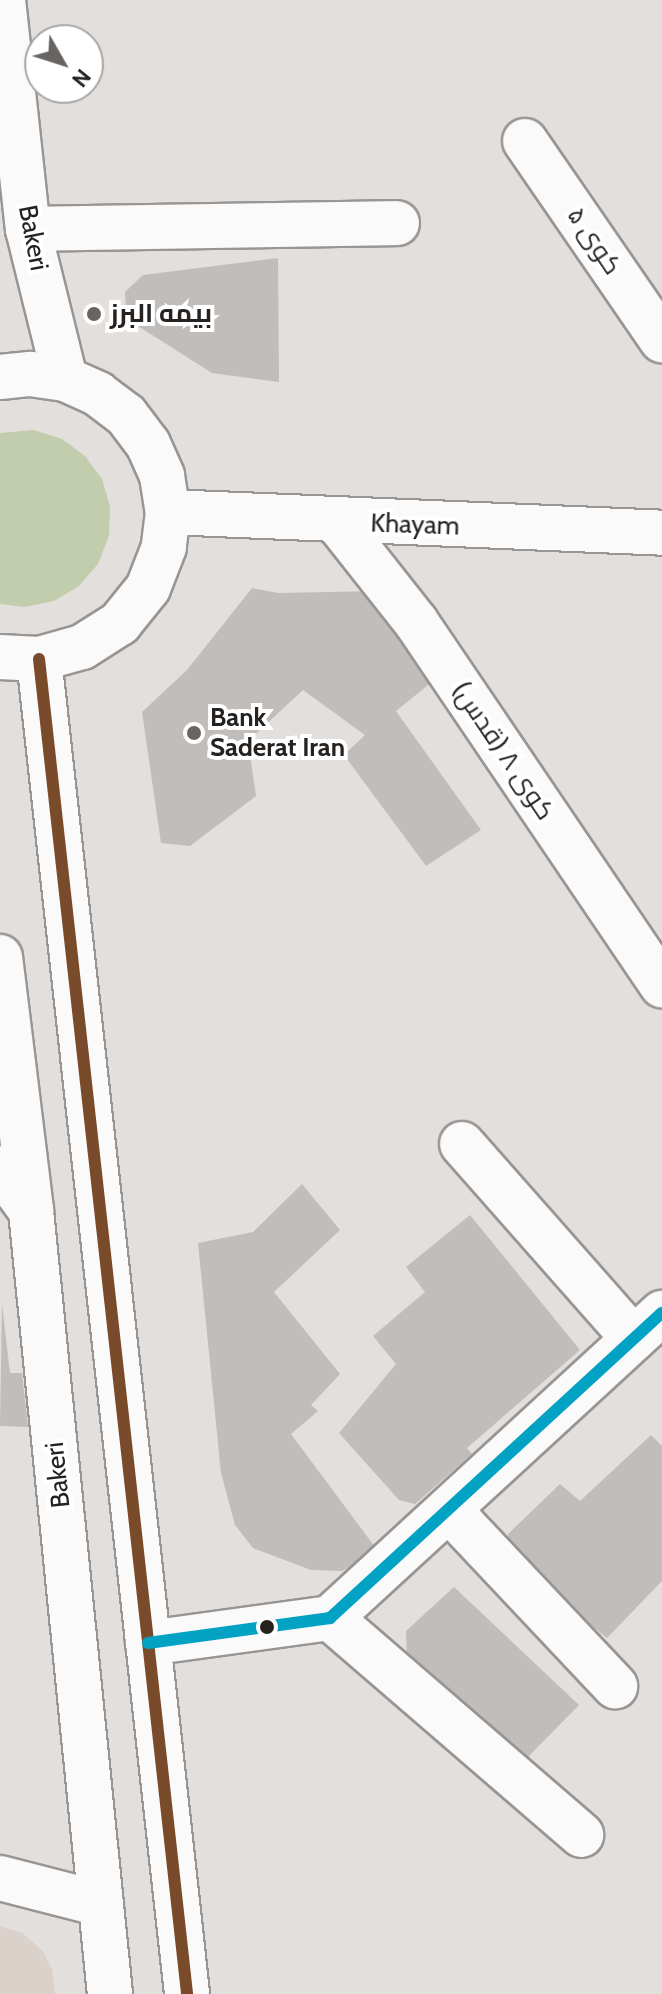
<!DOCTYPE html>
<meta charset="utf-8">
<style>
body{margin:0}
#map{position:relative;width:662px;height:1994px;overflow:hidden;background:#e3dfdc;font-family:Cabin,Cairo,sans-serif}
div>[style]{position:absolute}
.built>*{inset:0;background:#dad1ca}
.green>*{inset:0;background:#c1cdad}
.building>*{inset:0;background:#c1bdbb}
.roads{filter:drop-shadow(2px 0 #989593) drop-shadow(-2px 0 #989593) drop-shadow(0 2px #989593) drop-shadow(0 -2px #989593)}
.minor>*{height:44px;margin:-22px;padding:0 22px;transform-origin:22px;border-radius:22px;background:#fbfafa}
.tertiary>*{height:44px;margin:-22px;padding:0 22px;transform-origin:22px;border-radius:22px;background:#fbfafa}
.secondary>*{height:44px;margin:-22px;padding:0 22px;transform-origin:22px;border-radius:22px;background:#fbfafa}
.bus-1>*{height:12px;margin:-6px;padding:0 6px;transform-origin:6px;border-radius:6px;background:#7a4b2a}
.bus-2>*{height:12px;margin:-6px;padding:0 6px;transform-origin:6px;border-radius:6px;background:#02a2c5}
.dots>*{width:22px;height:22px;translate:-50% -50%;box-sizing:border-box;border:4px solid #fff;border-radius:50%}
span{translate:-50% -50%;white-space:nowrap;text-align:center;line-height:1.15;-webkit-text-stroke:8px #fff;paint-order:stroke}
.street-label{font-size:26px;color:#252220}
.poi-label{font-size:26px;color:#252220;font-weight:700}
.left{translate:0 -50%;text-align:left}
.north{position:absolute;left:24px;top:24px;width:80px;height:80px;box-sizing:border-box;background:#fff;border:2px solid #a8a7a6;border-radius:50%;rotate:129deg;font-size:22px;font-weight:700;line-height:32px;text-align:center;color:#252220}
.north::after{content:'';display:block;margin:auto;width:28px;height:36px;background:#686462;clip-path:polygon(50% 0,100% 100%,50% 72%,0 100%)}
</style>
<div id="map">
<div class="built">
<i style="clip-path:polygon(0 1926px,22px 1933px,43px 1951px,52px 1969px,55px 1994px,0 1994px)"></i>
</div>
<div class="green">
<i style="clip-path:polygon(34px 430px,62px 439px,85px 456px,102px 479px,110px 507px,109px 536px,98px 564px,79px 586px,54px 601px,24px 607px,0 604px,0 433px)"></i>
</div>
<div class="building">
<i style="clip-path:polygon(278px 258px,279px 382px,212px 373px,138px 326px,126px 309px,125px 292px,143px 275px)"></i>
<i style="clip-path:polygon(252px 588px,278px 593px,379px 591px,443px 673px,396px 711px,481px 830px,426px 866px,344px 755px,365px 735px,303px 690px,248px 741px,256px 796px,190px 846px,161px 843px,142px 712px,187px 670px)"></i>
<i style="clip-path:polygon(302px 1184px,340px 1230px,274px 1292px,340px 1374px,311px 1405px,318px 1411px,291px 1434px,378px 1551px,342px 1571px,311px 1570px,253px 1548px,235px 1525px,221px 1473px,198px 1243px,253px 1232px)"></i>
<i style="clip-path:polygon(470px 1215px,580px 1350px,467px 1448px,472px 1454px,415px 1504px,399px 1500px,339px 1433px,396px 1364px,373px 1336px,425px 1292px,406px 1267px)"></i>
<i style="clip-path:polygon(2px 1304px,10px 1373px,22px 1373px,28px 1427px,0 1426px)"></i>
<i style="clip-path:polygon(651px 1435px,662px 1446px,662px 1581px,607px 1638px,511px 1561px,508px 1534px,560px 1484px,580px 1501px)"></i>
<i style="clip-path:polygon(454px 1587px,579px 1705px,524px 1761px,407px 1666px,406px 1631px)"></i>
</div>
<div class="roads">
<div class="minor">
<i style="left:525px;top:141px;width:242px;rotate:55.5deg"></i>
<i style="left:28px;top:229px;width:369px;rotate:-0.9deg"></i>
<i style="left:337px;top:522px;width:127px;rotate:51.7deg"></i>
<i style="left:416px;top:622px;width:439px;rotate:55.9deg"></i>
<i style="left:462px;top:1144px;width:259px;rotate:48.6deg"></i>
<i style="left:0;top:1168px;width:53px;rotate:54.2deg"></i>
<i style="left:450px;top:1511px;width:241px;rotate:46.7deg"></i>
<i style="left:330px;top:1618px;width:332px;rotate:40.8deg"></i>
<i style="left:0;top:1878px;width:104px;rotate:14.4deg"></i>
</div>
<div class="tertiary">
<i style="left:148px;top:1643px;width:184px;rotate:-7.8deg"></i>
<i style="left:330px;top:1618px;width:451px;rotate:-42.6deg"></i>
</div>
<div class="secondary">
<i style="left:3px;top:0;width:230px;rotate:83.8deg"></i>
<i style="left:28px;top:229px;width:154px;rotate:76.1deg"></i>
<i style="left:0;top:377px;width:30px;rotate:-6deg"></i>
<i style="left:30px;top:374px;width:35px;rotate:8deg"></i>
<i style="left:65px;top:379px;width:36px;rotate:24deg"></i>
<i style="left:98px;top:394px;width:35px;rotate:37deg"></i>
<i style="left:126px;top:415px;width:36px;rotate:53deg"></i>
<i style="left:148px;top:444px;width:35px;rotate:66deg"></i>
<i style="left:162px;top:476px;width:36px;rotate:81deg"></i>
<i style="left:168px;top:512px;width:35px;rotate:97deg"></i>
<i style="left:164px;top:547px;width:44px;rotate:111.3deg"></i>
<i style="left:148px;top:588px;width:45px;rotate:128.7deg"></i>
<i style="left:120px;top:623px;width:45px;rotate:147.7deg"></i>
<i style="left:82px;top:647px;width:45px;rotate:164.4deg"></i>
<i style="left:39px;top:659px;width:39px;rotate:-177deg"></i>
<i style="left:168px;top:512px;width:494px;rotate:2.4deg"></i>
<i style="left:39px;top:659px;width:1343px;rotate:83.67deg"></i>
<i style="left:0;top:957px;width:256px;rotate:83deg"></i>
<i style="left:31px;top:1211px;width:787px;rotate:84.24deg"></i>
</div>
</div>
<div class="bus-1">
<i style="left:39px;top:659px;width:1343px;rotate:83.67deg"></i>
</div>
<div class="bus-2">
<i style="left:148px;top:1643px;width:184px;rotate:-7.8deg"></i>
<i style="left:330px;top:1618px;width:451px;rotate:-42.6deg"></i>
</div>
<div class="dots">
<i style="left:94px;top:314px;background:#686462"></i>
<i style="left:194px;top:733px;background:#686462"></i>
<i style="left:267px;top:1627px;background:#252220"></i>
</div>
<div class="street-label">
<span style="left:33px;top:238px;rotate:79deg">Bakeri</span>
<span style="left:594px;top:241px;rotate:56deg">کوی ۵</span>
<span style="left:415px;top:525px;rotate:2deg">Khayam</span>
<span style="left:503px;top:751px;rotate:56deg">کوی ۸ (قدس)</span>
<span style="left:58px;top:1475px;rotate:-96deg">Bakeri</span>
</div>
<div class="poi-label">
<span class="left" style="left:110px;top:314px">بیمه البرز</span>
<span class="left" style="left:210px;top:733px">Bank<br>Saderat Iran</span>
</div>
<div class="north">N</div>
</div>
